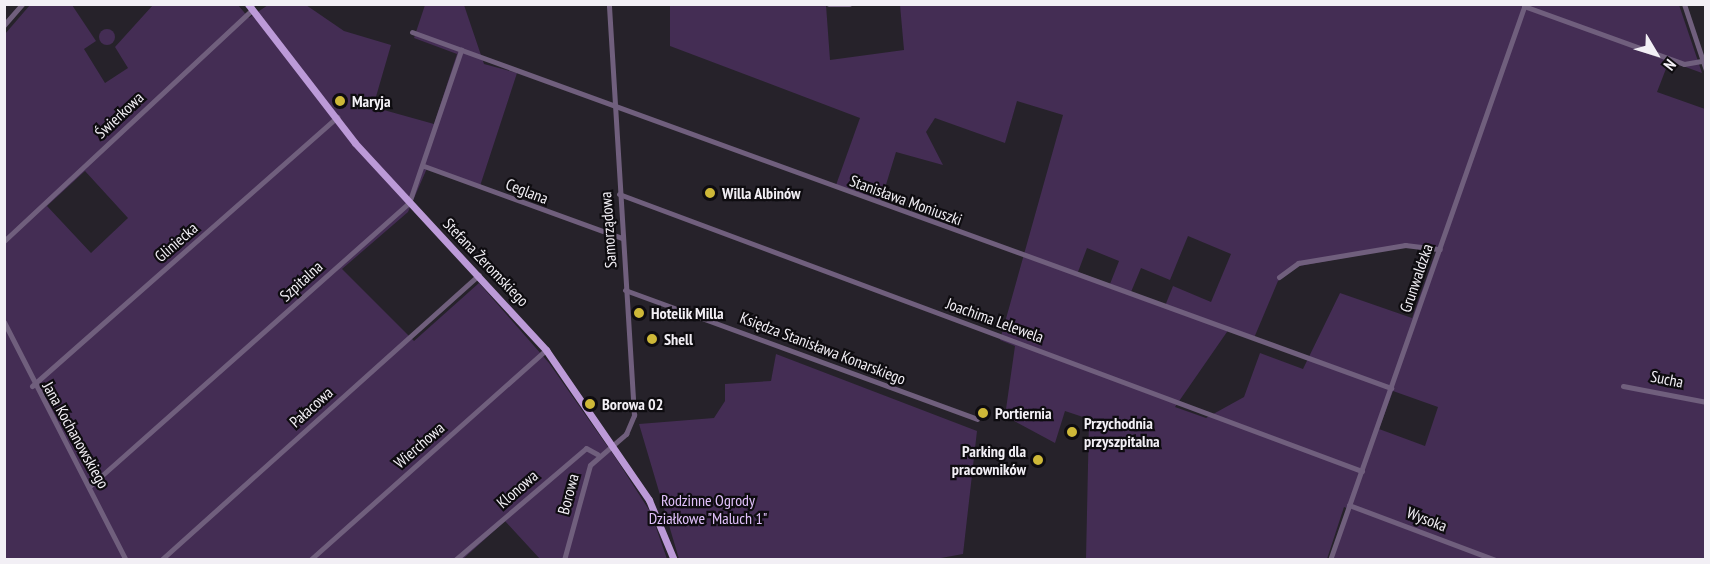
<!DOCTYPE html>
<meta charset="utf-8">
<style>
body{margin:0}
#map{position:relative;width:1710px;height:564px;overflow:hidden;background:#26222a;font-family:"PT Sans Narrow",sans-serif}
div>[style]{position:absolute}
.green>*{inset:0;background:#442d54}
.round{border-radius:50%}
.minor>*{height:5px;margin:-2.5px;padding:0 2.5px;transform-origin:2.5px;border-radius:2.5px;background:#705f7d}
.major>*{height:7px;margin:-3.5px;padding:0 3.5px;transform-origin:3.5px;border-radius:3.5px;background:#bc9ad8}
.dots>*{width:16px;height:16px;translate:-50% -50%;box-sizing:border-box;border:3px solid #0e0c10;border-radius:50%}
span{translate:-50% -50%;white-space:nowrap;text-align:center;line-height:1.15;-webkit-text-stroke:4.5px #0e0c10;paint-order:stroke}
.poi-label{font-size:16px;color:#f2eff5;font-weight:700}
.left{translate:0 -50%;text-align:left}
.right{translate:-100% -50%;text-align:right}
.street-label{font-size:16px;color:#f2eff5}
.park-label{font-size:16px;color:#e1c1fb}
.frame{position:absolute;inset:0;border:6px solid #f2eff5;pointer-events:none}
.north{position:absolute;left:1626px;top:24px;width:60px;height:60px;-webkit-text-stroke:4px #0e0c10;paint-order:stroke;rotate:128deg;font-size:16px;font-weight:700;line-height:24px;text-align:center;color:#f2eff5}
.north::after{content:'';display:block;margin:auto;width:21px;height:27px;background:#f2eff5;clip-path:polygon(50% 0,100% 100%,50% 72%,0 100%)}
</style>
<div id="map">
<div class="green">
<i style="clip-path:polygon(evenodd,30px 5px,72px 5px,96px 41px,84px 49px,105px 83px,128px 68px,115px 47px,153px 5px,238px 5px,249px 18px,268px 5px,306px 5px,344px 31px,391px 45px,373px 107px,434px 124px,457px 54px,414px 38px,425px 5px,464px 5px,484px 64px,517px 73px,480px 186px,428px 166px,408px 212px,342px 269px,414px 341px,479px 283px,549px 363px,617px 460px,651px 513px,667px 559px,540px 559px,505px 521px,463px 559px,5px 560px,5px 34px,30px 5px,85px 171px,128px 218px,91px 253px,47px 206px,85px 171px)"></i>
<i style="clip-path:polygon(evenodd,670px 5px,826px 5px,830px 60px,904px 50px,900px 5px,1679px 5px,1702px 73px,1669px 61px,1657px 92px,1705px 109px,1705px 559px,1332px 559px,1349px 509px,1344px 507px,1327px 559px,1086px 559px,1089px 419px,1065px 411px,1055px 443px,1005px 416px,1015px 346px,1000px 340px,1063px 115px,1017px 101px,1005px 143px,935px 118px,926px 132px,943px 165px,896px 152px,881px 201px,836px 185px,860px 118px,670px 46px,670px 5px,1188px 236px,1231px 254px,1211px 302px,1173px 286px,1165px 306px,1131px 292px,1141px 268px,1170px 280px,1188px 236px,670px 5px,1405px 247px,1436px 251px,1412px 318px,1340px 293px,1303px 369px,1260px 353px,1244px 397px,1206px 418px,1175px 407px,1229px 329px,1254px 338px,1278px 281px,1299px 266px,1405px 247px,670px 5px,1087px 248px,1119px 261px,1110px 284px,1078px 272px,1087px 248px,670px 5px,1393px 391px,1438px 407px,1425px 446px,1379px 429px,1393px 391px)"></i>
<i class="round" style="left:99px;top:29px;width:16px;height:16px"></i>
<i style="clip-path:polygon(776px 354px,977px 431px,963px 554px,930px 560px,679px 559px,639px 424px,714px 418px,725px 401px,725px 384px,771px 381px)"></i>
</div>
<div class="minor">
<i style="left:829px;top:4px;width:20px"></i>
<i style="left:1684px;top:4px;width:70px;rotate:71.6deg"></i>
<i style="left:1524px;top:6px;width:170px;rotate:19.9deg"></i>
<i style="left:1684px;top:64px;width:22px;rotate:-10deg"></i>
<i style="left:4px;top:25px;width:28px;rotate:-49deg"></i>
<i style="left:412px;top:32px;width:1042px;rotate:19.98deg"></i>
<i style="left:424px;top:166px;width:211px;rotate:20deg"></i>
<i style="left:619px;top:194px;width:793px;rotate:20.45deg"></i>
<i style="left:4px;top:241px;width:339px;rotate:-43deg"></i>
<i style="left:1279px;top:277px;width:24px;rotate:-36deg"></i>
<i style="left:1298px;top:263px;width:109px;rotate:-9.5deg"></i>
<i style="left:1405px;top:245px;width:35px;rotate:7deg"></i>
<i style="left:625px;top:290px;width:375px;rotate:20.1deg"></i>
<i style="left:4px;top:322px;width:267px;rotate:62.9deg"></i>
<i style="left:32px;top:386px;width:407px;rotate:-41.4deg"></i>
<i style="left:1623px;top:386px;width:85px;rotate:10.9deg"></i>
<i style="left:90px;top:486px;width:426px;rotate:-41.6deg"></i>
<i style="left:409px;top:203px;width:162px;rotate:-71.2deg"></i>
<i style="left:1349px;top:505px;width:156px;rotate:20.6deg"></i>
<i style="left:161px;top:560px;width:427px;rotate:-41.9deg"></i>
<i style="left:310px;top:560px;width:316px;rotate:-41.7deg"></i>
<i style="left:455px;top:560px;width:172px;rotate:-40.5deg"></i>
<i style="left:586px;top:448px;width:13px;rotate:29deg"></i>
<i style="left:564px;top:560px;width:98px;rotate:-74.7deg"></i>
<i style="left:590px;top:465px;width:48px;rotate:-40.7deg"></i>
<i style="left:626px;top:434px;width:21px;rotate:-67deg"></i>
<i style="left:634px;top:415px;width:412px;rotate:-93.5deg"></i>
<i style="left:1330px;top:560px;width:589px;rotate:-70.67deg"></i>
</div>
<div class="major">
<i style="left:248px;top:4px;width:175px;rotate:52.4deg"></i>
<i style="left:355px;top:143px;width:282px;rotate:47.3deg"></i>
<i style="left:546px;top:350px;width:182px;rotate:55.5deg"></i>
<i style="left:649px;top:500px;width:65px;rotate:67.4deg"></i>
</div>
<div class="dots">
<i style="left:340px;top:101px;background:#ceb838"></i>
<i style="left:710px;top:193px;background:#ceb838"></i>
<i style="left:639px;top:313px;background:#ceb838"></i>
<i style="left:652px;top:339px;background:#ceb838"></i>
<i style="left:590px;top:404px;background:#ceb838"></i>
<i style="left:983px;top:413px;background:#ceb838"></i>
<i style="left:1072px;top:432px;background:#ceb838"></i>
<i style="left:1038px;top:460px;background:#ceb838"></i>
</div>
<div class="poi-label">
<span class="left" style="left:352px;top:101px">Maryja</span>
<span class="left" style="left:722px;top:193px">Willa Albinów</span>
<span class="left" style="left:651px;top:313px">Hotelik Milla</span>
<span class="left" style="left:664px;top:339px">Shell</span>
<span class="left" style="left:602px;top:404px">Borowa 02</span>
<span class="left" style="left:995px;top:413px">Portiernia</span>
<span class="left" style="left:1084px;top:432px">Przychodnia<br>przyszpitalna</span>
<span class="right" style="left:1026px;top:460px">Parking dla<br>pracowników</span>
</div>
<div class="street-label">
<span style="left:119px;top:115px;rotate:-43deg">Świerkowa</span>
<span style="left:527px;top:191px;rotate:21deg">Ceglana</span>
<span style="left:906px;top:200px;rotate:20deg">Stanisława Moniuszki</span>
<span style="left:608px;top:230px;rotate:-94deg">Samorządowa</span>
<span style="left:176px;top:242px;rotate:-41deg">Gliniecka</span>
<span style="left:486px;top:262px;rotate:46deg">Stefana Żeromskiego</span>
<span style="left:1416px;top:278px;rotate:-71deg">Grunwaldzka</span>
<span style="left:301px;top:281px;rotate:-42deg">Szpitalna</span>
<span style="left:995px;top:320px;rotate:20deg">Joachima Lelewela</span>
<span style="left:823px;top:348px;rotate:21deg">Księdza Stanisława Konarskiego</span>
<span style="left:1667px;top:379px;rotate:11deg">Sucha</span>
<span style="left:311px;top:407px;rotate:-42deg">Pałacowa</span>
<span style="left:76px;top:435px;rotate:61deg">Jana Kochanowskiego</span>
<span style="left:419px;top:445px;rotate:-41deg">Wierchowa</span>
<span style="left:517px;top:489px;rotate:-41deg">Klonowa</span>
<span style="left:568px;top:494px;rotate:-75deg">Borowa</span>
<span style="left:1427px;top:519px;rotate:21deg">Wysoka</span>
</div>
<div class="park-label">
<span style="left:708px;top:509px">Rodzinne Ogrody<br>Działkowe "Maluch 1"</span>
</div>
<div class="frame"></div>
<div class="north">N</div>
</div>
